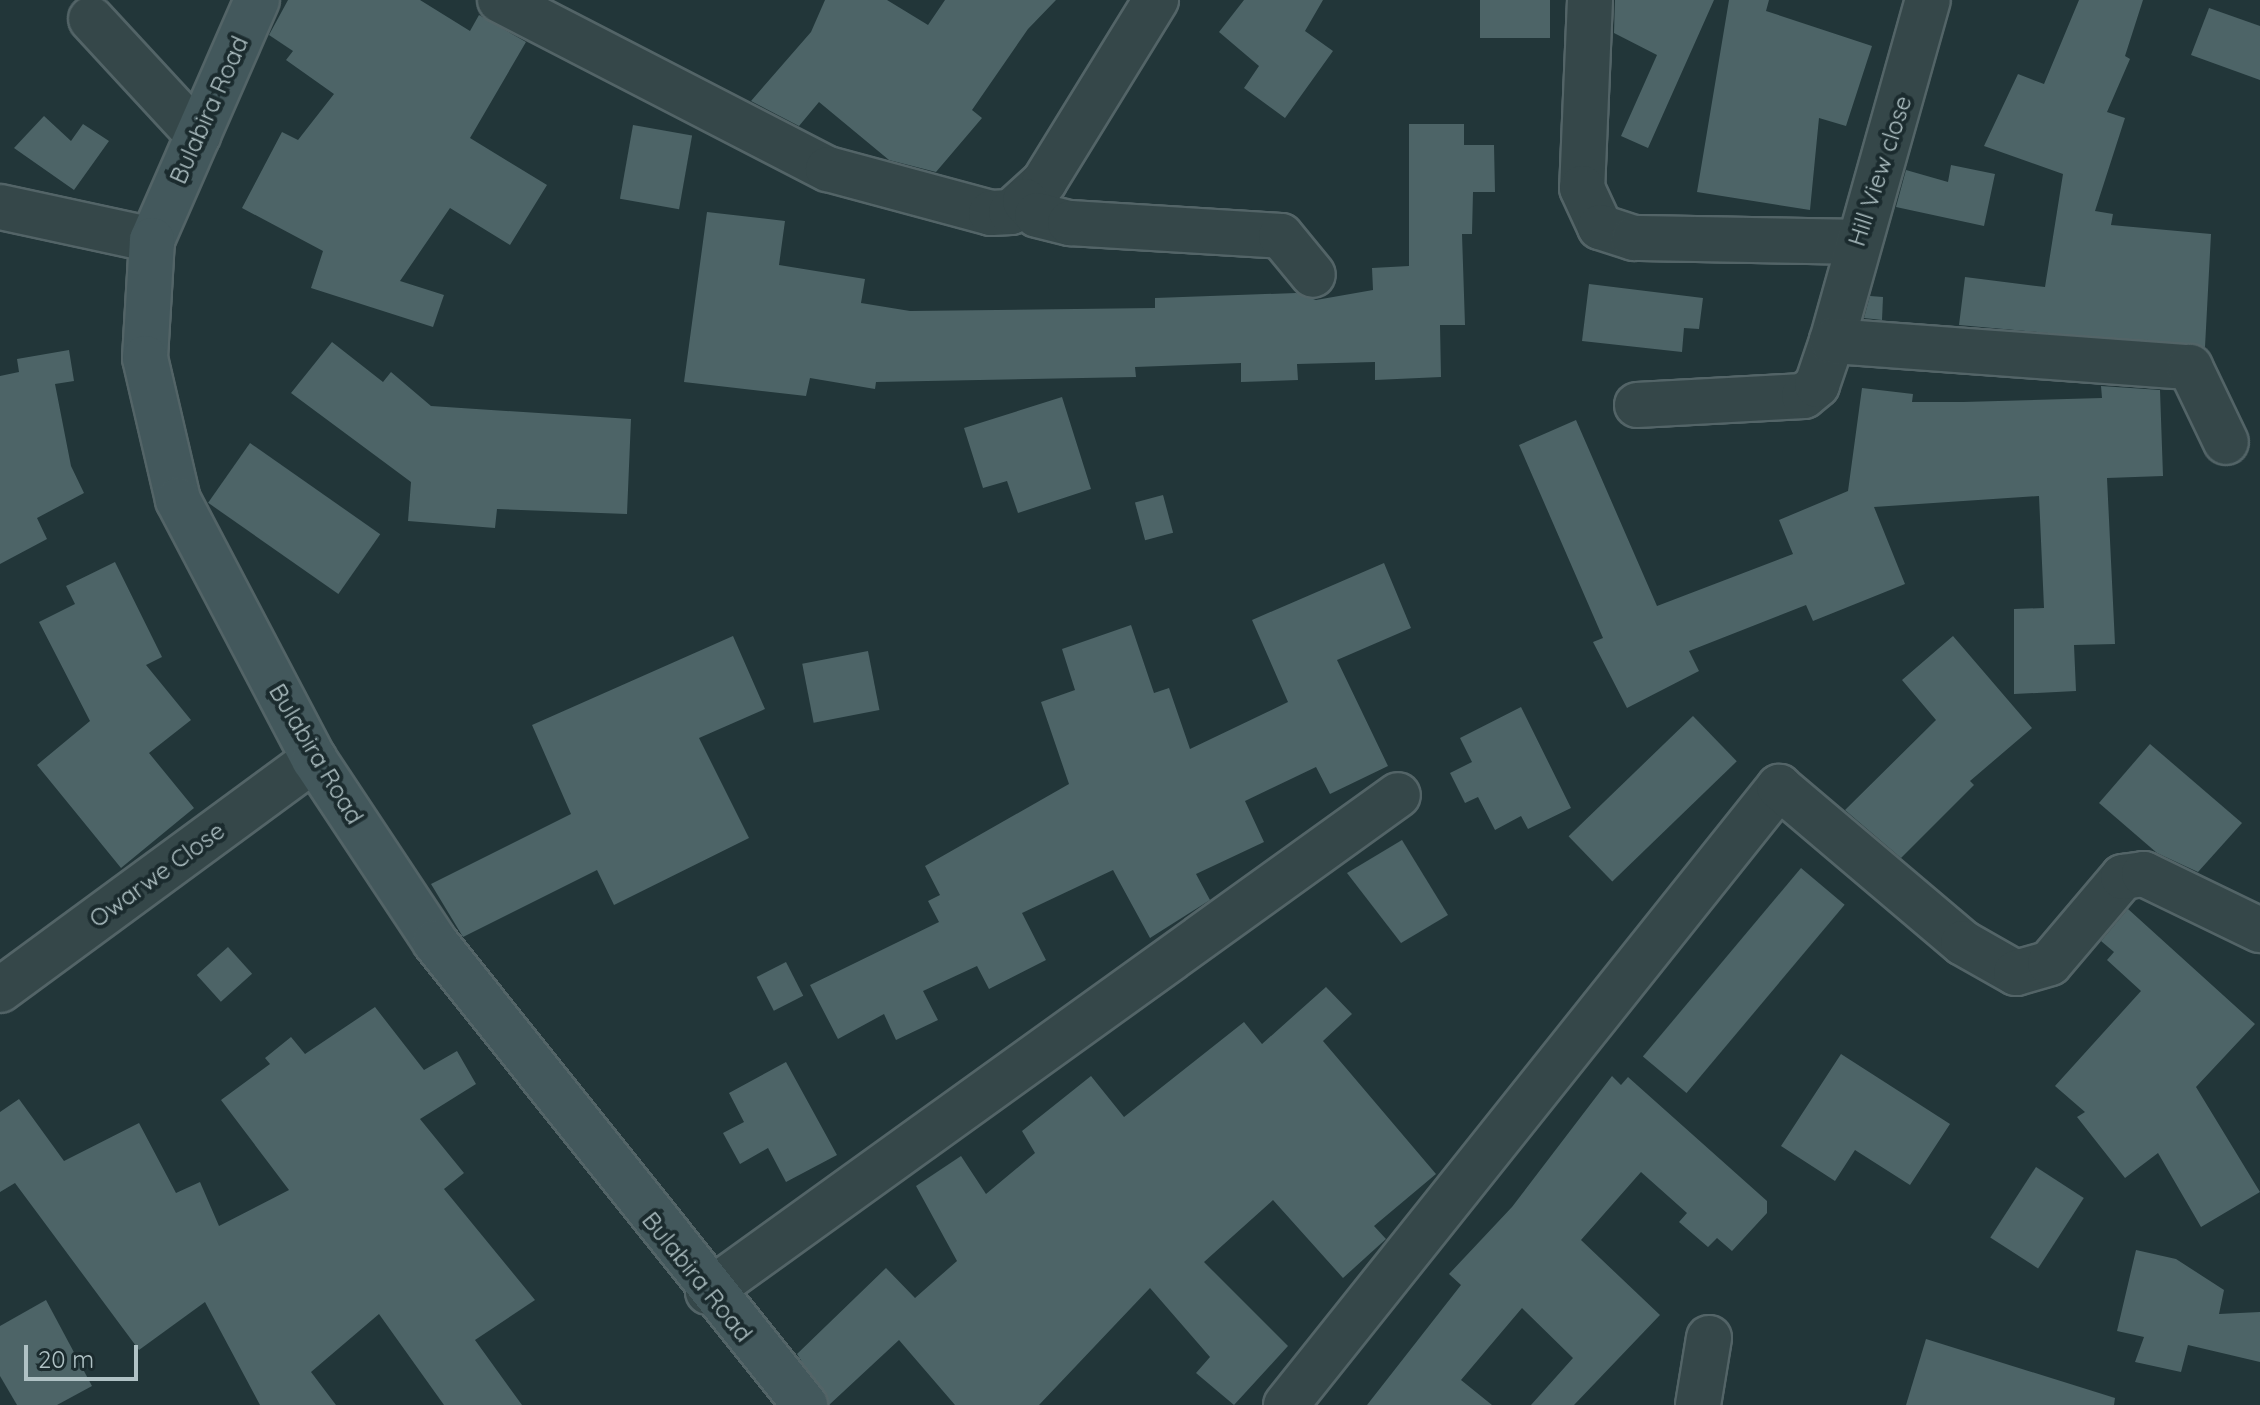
<!DOCTYPE html>
<style>
body{margin:0}
#map{position:relative;width:2260px;height:1405px;overflow:hidden;background:#223639;font-family:Quicksand,sans-serif}
div>[style]{position:absolute}
.building>*{inset:0;background:#4d6467;transform-origin:0 0}
.roads{filter:drop-shadow(2px 0 #536467) drop-shadow(-2px 0 #536467) drop-shadow(0 2px #536467) drop-shadow(0 -2px #536467)}
.street>*{height:44px;margin:-22px;padding:0 22px;transform-origin:22px;border-radius:22px;background:#354749}
.secondary>*{height:44px;margin:-22px;padding:0 22px;transform-origin:22px;border-radius:22px;background:#43585c}
span{translate:-50% -50%;white-space:nowrap;text-align:center;line-height:1.15;-webkit-text-stroke:8px #1b2b2e;paint-order:stroke}
.street-label{font-size:24px;color:#b0c2c5}
.scale{position:absolute;left:24px;top:1345px;width:114px;height:36px;box-sizing:border-box;border:4px solid #b0c2c5;border-top:0;padding-left:10px;font-size:24px;line-height:28px;white-space:nowrap;color:#b0c2c5;-webkit-text-stroke:6px #1b2b2e;paint-order:stroke}
</style>
<div id="map">
<div class="building">
<i style="clip-path:polygon(288px 0,420px 0,470px 31px,479px 15px,526px 42px,470px 138px,547px 185px,510px 245px,450px 208px,400px 281px,444px 295px,433px 327px,311px 288px,323px 251px,242px 208px,282px 132px,298px 140px,334px 94px,286px 60px,293px 51px,269px 35px)"></i>
<i style="clip-path:polygon(825px 0,887px 0,928px 25px,945px 0,1056px 0,1028px 29px,972px 110px,982px 118px,936px 172px,889px 160px,819px 102px,799px 126px,751px 101px,811px 32px)"></i>
<i style="clip-path:polygon(1244px 0,1323px 0,1305px 31px,1333px 51px,1285px 118px,1244px 88px,1259px 66px,1219px 32px)"></i>
<i style="left:1480px;top:0;width:70px;height:38px"></i>
<i style="clip-path:polygon(1615px 0,1714px 0,1648px 148px,1621px 136px,1657px 55px,1614px 33px)"></i>
<i style="clip-path:polygon(1729px 0,1769px 0,1766px 11px,1872px 46px,1846px 126px,1819px 118px,1810px 210px,1697px 192px)"></i>
<i style="clip-path:polygon(2079px 0,2143px 0,2125px 56px,2130px 59px,2107px 112px,2125px 118px,2095px 211px,2113px 214px,2111px 225px,2211px 234px,2205px 347px,1959px 325px,1965px 277px,2045px 287px,2063px 174px,1984px 146px,2018px 74px,2044px 84px)"></i>
<i style="clip-path:polygon(2209px 8px,2260px 26px,2260px 80px,2191px 55px)"></i>
<i style="clip-path:polygon(44px 116px,71px 141px,83px 124px,109px 141px,74px 190px,14px 148px)"></i>
<i style="clip-path:polygon(1409px 124px,1464px 124px,1464px 145px,1494px 145px,1495px 192px,1473px 192px,1472px 234px,1462px 234px,1465px 325px,1440px 325px,1441px 377px,1375px 380px,1375px 362px,1297px 364px,1298px 380px,1241px 382px,1241px 363px,1135px 367px,1136px 377px,876px 382px,875px 389px,810px 378px,806px 396px,684px 382px,707px 212px,785px 221px,779px 265px,865px 279px,861px 303px,910px 311px,1155px 308px,1155px 298px,1296px 293px,1316px 300px,1373px 290px,1372px 268px,1409px 266px)"></i>
<i style="left:633px;top:125px;width:60px;height:75px;rotate:10deg"></i>
<i style="clip-path:polygon(1951px 165px,1995px 174px,1984px 226px,1896px 207px,1906px 170px,1948px 182px)"></i>
<i style="clip-path:polygon(1589px 284px,1703px 298px,1699px 329px,1684px 328px,1682px 352px,1582px 341px)"></i>
<i style="clip-path:polygon(1870px 296px,1883px 297px,1882px 320px,1864px 318px)"></i>
<i style="clip-path:polygon(332px 342px,383px 382px,391px 372px,431px 406px,631px 419px,627px 514px,497px 509px,495px 528px,408px 521px,411px 482px,291px 393px)"></i>
<i style="clip-path:polygon(69px 350px,74px 381px,55px 384px,71px 466px,84px 493px,37px 518px,47px 539px,0 564px,0 376px,19px 372px,17px 359px)"></i>
<i style="clip-path:polygon(2101px 386px,2160px 390px,2163px 476px,2107px 478px,2115px 644px,2074px 645px,2076px 691px,2014px 694px,2014px 609px,2044px 608px,2039px 496px,1874px 507px,1905px 584px,1813px 621px,1806px 605px,1689px 651px,1699px 671px,1627px 708px,1593px 642px,1603px 638px,1519px 445px,1576px 420px,1657px 606px,1793px 554px,1779px 520px,1848px 491px,1862px 388px,1913px 394px,1912px 402px,1963px 402px,2102px 398px)"></i>
<i style="clip-path:polygon(1062px 397px,1091px 489px,1018px 513px,1007px 481px,983px 488px,964px 428px)"></i>
<i style="left:250px;top:443px;width:159px;height:73px;rotate:35deg"></i>
<i style="left:1163px;top:495px;width:39px;height:29px;rotate:75deg"></i>
<i style="clip-path:polygon(115px 562px,162px 657px,146px 665px,191px 720px,149px 753px,194px 808px,121px 868px,37px 765px,90px 721px,39px 622px,75px 604px,66px 586px)"></i>
<i style="clip-path:polygon(1384px 563px,1411px 628px,1337px 660px,1388px 766px,1330px 794px,1316px 767px,1245px 801px,1264px 842px,1196px 874px,1210px 900px,1150px 938px,1113px 870px,1022px 913px,1046px 960px,989px 989px,977px 966px,923px 991px,938px 1020px,896px 1040px,884px 1014px,838px 1039px,810px 985px,939px 922px,928px 901px,940px 895px,925px 866px,1069px 784px,1041px 702px,1075px 690px,1062px 649px,1131px 625px,1154px 693px,1169px 688px,1190px 749px,1288px 702px,1252px 620px)"></i>
<i style="clip-path:polygon(733px 636px,765px 709px,699px 738px,749px 838px,614px 905px,597px 870px,463px 937px,431px 884px,571px 814px,532px 725px)"></i>
<i style="clip-path:polygon(1953px 636px,2032px 728px,1970px 781px,1974px 785px,1901px 858px,1845px 810px,1936px 720px,1902px 680px)"></i>
<i style="left:868px;top:651px;width:60px;height:67px;rotate:79deg"></i>
<i style="clip-path:polygon(1521px 707px,1571px 808px,1528px 829px,1521px 816px,1495px 830px,1478px 797px,1465px 803px,1450px 773px,1472px 762px,1460px 738px)"></i>
<i style="left:1693px;top:716px;width:63px;height:173px;rotate:46deg"></i>
<i style="clip-path:polygon(2150px 744px,2242px 823px,2198px 872px,2157px 853px,2099px 803px)"></i>
<i style="clip-path:polygon(1402px 840px,1448px 915px,1401px 943px,1347px 873px)"></i>
<i style="left:1801px;top:868px;width:57px;height:246px;rotate:40deg"></i>
<i style="clip-path:polygon(2128px 909px,2255px 1024px,2196px 1087px,2260px 1192px,2201px 1227px,2158px 1153px,2125px 1178px,2077px 1117px,2085px 1112px,2055px 1086px,2141px 991px,2107px 960px,2114px 952px,2101px 941px)"></i>
<i style="left:228px;top:947px;width:36px;height:42px;rotate:48deg"></i>
<i style="left:786px;top:962px;width:38px;height:33px;rotate:63deg"></i>
<i style="clip-path:polygon(1326px 987px,1352px 1014px,1323px 1041px,1436px 1174px,1374px 1226px,1386px 1239px,1343px 1278px,1273px 1200px,1204px 1262px,1288px 1346px,1234px 1405px,1196px 1373px,1210px 1357px,1150px 1288px,1039px 1405px,955px 1405px,899px 1340px,829px 1405px,797px 1354px,886px 1268px,915px 1298px,957px 1261px,916px 1186px,961px 1156px,986px 1194px,1035px 1153px,1022px 1131px,1091px 1076px,1124px 1117px,1244px 1022px,1262px 1044px)"></i>
<i style="clip-path:polygon(375px 1007px,424px 1070px,457px 1051px,476px 1084px,420px 1119px,464px 1173px,444px 1189px,535px 1300px,475px 1340px,522px 1405px,444px 1405px,379px 1314px,311px 1372px,336px 1405px,260px 1405px,205px 1302px,139px 1350px,15px 1183px,0 1192px,0 1112px,19px 1099px,64px 1161px,139px 1123px,176px 1193px,200px 1182px,219px 1226px,289px 1190px,221px 1100px,270px 1064px,265px 1058px,291px 1037px,305px 1054px)"></i>
<i style="clip-path:polygon(1841px 1054px,1950px 1124px,1910px 1185px,1855px 1150px,1835px 1181px,1781px 1146px)"></i>
<i style="clip-path:polygon(786px 1062px,837px 1155px,786px 1182px,768px 1148px,740px 1164px,723px 1133px,744px 1122px,729px 1093px)"></i>
<i style="clip-path:polygon(1612px 1076px,1621px 1085px,1628px 1077px,1767px 1201px,1767px 1213px,1732px 1251px,1717px 1238px,1708px 1247px,1679px 1222px,1687px 1213px,1641px 1172px,1581px 1240px,1660px 1315px,1574px 1405px,1531px 1405px,1573px 1358px,1522px 1308px,1461px 1380px,1492px 1405px,1367px 1405px,1461px 1285px,1449px 1274px,1512px 1207px)"></i>
<i style="left:2036px;top:1167px;width:57px;height:84px;rotate:33deg"></i>
<i style="clip-path:polygon(2136px 1250px,2176px 1259px,2224px 1290px,2219px 1314px,2260px 1312px,2260px 1362px,2188px 1345px,2181px 1372px,2135px 1362px,2144px 1337px,2117px 1331px)"></i>
<i style="clip-path:polygon(46px 1300px,92px 1386px,57px 1405px,17px 1405px,0 1376px,0 1326px)"></i>
<i style="clip-path:polygon(1926px 1339px,2115px 1398px,2114px 1405px,1906px 1405px)"></i>
</div>
<div class="roads">
<div class="street">
<i style="left:500px;top:0;width:369px;rotate:27.3deg"></i>
<i style="left:828px;top:169px;width:169px;rotate:15.1deg"></i>
<i style="left:991px;top:213px;width:20px;rotate:-3deg"></i>
<i style="left:1011px;top:212px;width:45px;rotate:-42.3deg"></i>
<i style="left:1044px;top:182px;width:214px;rotate:-58.4deg"></i>
<i style="left:1590px;top:0;width:188px;rotate:92.4deg"></i>
<i style="left:1582px;top:188px;width:43px;rotate:65.2deg"></i>
<i style="left:1600px;top:227px;width:36px;rotate:18deg"></i>
<i style="left:1634px;top:238px;width:221px;rotate:1deg"></i>
<i style="left:91px;top:19px;width:158px;rotate:47.3deg"></i>
<i style="left:1025px;top:201px;width:18px;rotate:49deg"></i>
<i style="left:1037px;top:215px;width:34px;rotate:14deg"></i>
<i style="left:1070px;top:223px;width:211px;rotate:3.5deg"></i>
<i style="left:1281px;top:236px;width:50px;rotate:50.6deg"></i>
<i style="left:0;top:207px;width:156px;rotate:12.2deg"></i>
<i style="left:1832px;top:341px;width:354px;rotate:-74.3deg"></i>
<i style="left:1637px;top:405px;width:167px;rotate:-3.1deg"></i>
<i style="left:1804px;top:396px;width:17px;rotate:-40deg"></i>
<i style="left:1817px;top:385px;width:46px;rotate:-71.2deg"></i>
<i style="left:1832px;top:341px;width:359px;rotate:4.2deg"></i>
<i style="left:2190px;top:367px;width:83px;rotate:64.4deg"></i>
<i style="left:0;top:990px;width:390px;rotate:-36.3deg"></i>
<i style="left:708px;top:1292px;width:850px;rotate:-35.76deg"></i>
<i style="left:1286px;top:1405px;width:791px;rotate:-51.42deg"></i>
<i style="left:1779px;top:787px;width:241px;rotate:40.3deg"></i>
<i style="left:1963px;top:943px;width:61px;rotate:29.5deg"></i>
<i style="left:2016px;top:973px;width:35px;rotate:-16deg"></i>
<i style="left:2050px;top:963px;width:113px;rotate:-49.7deg"></i>
<i style="left:2123px;top:877px;width:21px;rotate:-8deg"></i>
<i style="left:2144px;top:874px;width:129px;rotate:25.8deg"></i>
<i style="left:1698px;top:1405px;width:68px;rotate:-80.7deg"></i>
</div>
<div class="secondary">
<i style="left:257px;top:0;width:262px;rotate:113.6deg"></i>
<i style="left:152px;top:240px;width:118px;rotate:93.4deg"></i>
<i style="left:145px;top:358px;width:146px;rotate:76.9deg"></i>
<i style="left:178px;top:500px;width:293px;rotate:62.3deg"></i>
<i style="left:314px;top:759px;width:219px;rotate:56.5deg"></i>
<i style="left:435px;top:942px;width:593px;rotate:51.37deg"></i>
</div>
</div>
<div class="street-label">
<span style="left:209px;top:110px;rotate:-66deg">Bulabira Road</span>
<span style="left:1880px;top:171px;rotate:-72deg">Hill View close</span>
<span style="left:316px;top:754px;rotate:59deg">Bulabira Road</span>
<span style="left:157px;top:875px;rotate:-36deg">Owarwe Close</span>
<span style="left:697px;top:1277px;rotate:51deg">Bulabira Road</span>
</div>
<div class="scale">20 m</div>
</div>
